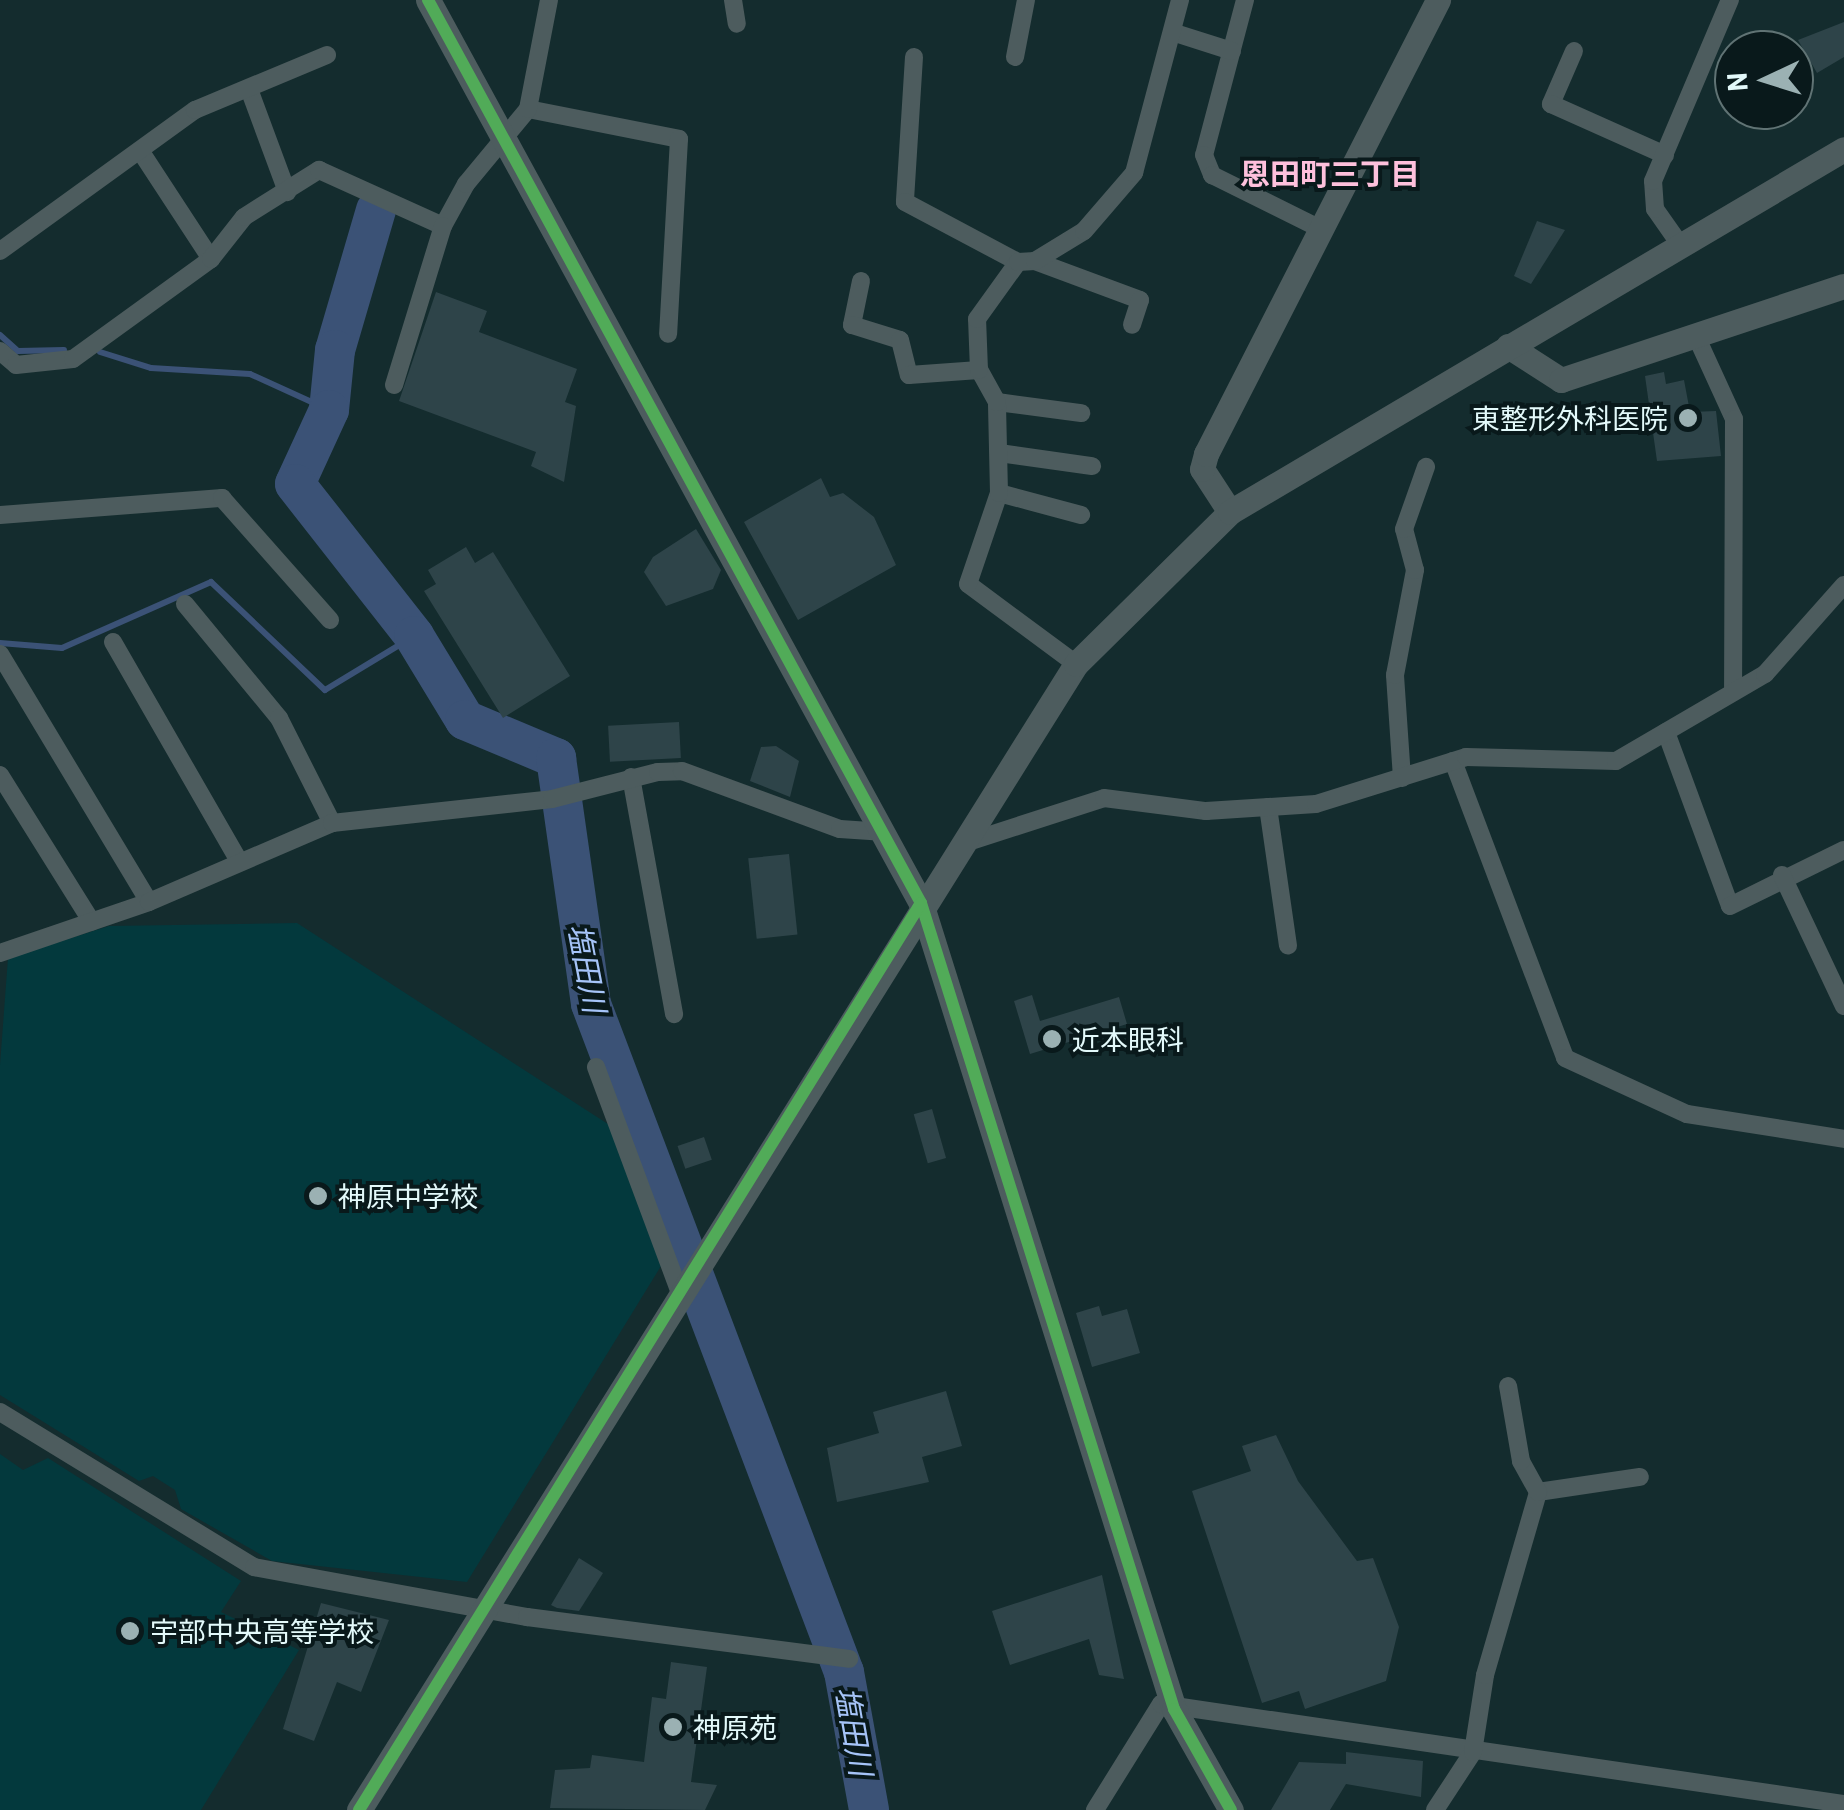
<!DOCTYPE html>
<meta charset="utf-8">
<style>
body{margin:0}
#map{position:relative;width:1844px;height:1810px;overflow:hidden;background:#142c2e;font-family:Barlow,"Noto Sans JP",sans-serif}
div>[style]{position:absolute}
.built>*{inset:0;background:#03393d}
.stream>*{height:6px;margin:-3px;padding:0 3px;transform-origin:3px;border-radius:3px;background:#3b5276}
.river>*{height:40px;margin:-20px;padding:0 20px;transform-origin:20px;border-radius:20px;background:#3b5276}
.building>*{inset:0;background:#2e4449;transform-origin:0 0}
.street>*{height:18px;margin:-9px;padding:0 9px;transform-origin:9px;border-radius:9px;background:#4d5c5e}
.secondary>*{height:25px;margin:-12.5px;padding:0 12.5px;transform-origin:12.5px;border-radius:12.5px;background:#4d5c5e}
.cycleway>*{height:12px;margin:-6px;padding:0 6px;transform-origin:6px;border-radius:6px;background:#51ab58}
.dots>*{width:28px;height:28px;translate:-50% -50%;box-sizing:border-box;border:5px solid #09191b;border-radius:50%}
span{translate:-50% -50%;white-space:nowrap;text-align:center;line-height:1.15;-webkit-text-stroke:8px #09191b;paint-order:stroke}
.poi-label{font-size:28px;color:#e3f9fa}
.right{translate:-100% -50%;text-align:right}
.left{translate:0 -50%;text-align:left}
.neighbourhood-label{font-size:30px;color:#fec0dc;font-weight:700}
.water-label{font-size:30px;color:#a6c4f8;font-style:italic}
.north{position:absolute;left:1714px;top:30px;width:100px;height:100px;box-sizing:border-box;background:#09191b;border:2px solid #607374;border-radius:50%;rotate:266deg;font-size:28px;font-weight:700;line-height:40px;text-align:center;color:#e3f9fa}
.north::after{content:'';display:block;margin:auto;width:35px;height:45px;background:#9bb1b3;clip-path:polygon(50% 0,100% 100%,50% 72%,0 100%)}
</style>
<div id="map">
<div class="built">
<i style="clip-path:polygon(297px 923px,611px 1126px,661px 1266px,467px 1582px,272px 1561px,181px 1509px,175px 1490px,153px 1476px,139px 1481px,0 1395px,0 1065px,8px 958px,109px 926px)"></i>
<i style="clip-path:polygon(0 1454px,23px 1470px,48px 1458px,241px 1581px,221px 1612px,299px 1650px,201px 1810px,0 1810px)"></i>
</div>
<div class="stream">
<i style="left:0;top:335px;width:24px;rotate:42deg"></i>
<i style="left:18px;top:351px;width:46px;rotate:-1.2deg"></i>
<i style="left:100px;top:352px;width:53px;rotate:17.4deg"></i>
<i style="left:151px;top:368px;width:99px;rotate:3.5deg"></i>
<i style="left:250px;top:374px;width:87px;rotate:24.5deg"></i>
<i style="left:0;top:643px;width:62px;rotate:4.6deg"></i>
<i style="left:62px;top:648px;width:163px;rotate:-23.9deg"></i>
<i style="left:211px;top:582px;width:157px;rotate:43.5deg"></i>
<i style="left:325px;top:690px;width:104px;rotate:-31.2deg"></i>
</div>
<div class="river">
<i style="left:376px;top:210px;width:146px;rotate:106.3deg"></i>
<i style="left:335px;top:350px;width:60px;rotate:95.7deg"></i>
<i style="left:329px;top:410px;width:81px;rotate:114.7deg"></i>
<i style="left:295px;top:484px;width:193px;rotate:51.9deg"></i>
<i style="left:414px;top:636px;width:98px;rotate:58.7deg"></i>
<i style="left:465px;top:720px;width:99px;rotate:22.7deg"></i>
<i style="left:556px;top:758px;width:248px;rotate:81.9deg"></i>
<i style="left:591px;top:1004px;width:714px;rotate:69.26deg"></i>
<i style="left:844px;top:1672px;width:140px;rotate:79.7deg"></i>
</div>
<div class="building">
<i style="clip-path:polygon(1844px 22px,1844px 57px,1817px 73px,1798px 40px)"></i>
<i style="clip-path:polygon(1537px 221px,1565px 230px,1531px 284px,1514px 276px)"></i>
<i style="clip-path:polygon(436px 292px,487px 311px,479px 332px,577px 369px,565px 402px,576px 406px,564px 482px,531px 466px,536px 452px,399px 401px)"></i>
<i style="clip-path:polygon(1664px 372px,1666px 384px,1684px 380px,1690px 412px,1716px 411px,1721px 456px,1657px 461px,1645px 376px)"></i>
<i style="clip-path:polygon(821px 478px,830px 497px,843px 493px,874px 517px,896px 565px,798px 620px,744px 522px)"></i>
<i style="clip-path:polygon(696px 529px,721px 570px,713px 589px,666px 606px,644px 572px,653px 557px)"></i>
<i style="clip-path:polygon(466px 547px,475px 563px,493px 552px,570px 676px,503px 718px,424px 591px,436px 584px,428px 570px)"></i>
<i style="left:679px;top:722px;width:36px;height:71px;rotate:87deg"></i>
<i style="clip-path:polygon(761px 747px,776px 746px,799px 761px,790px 797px,750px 781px)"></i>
<i style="left:789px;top:854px;width:81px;height:41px;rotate:84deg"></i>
<i style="clip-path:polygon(1032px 995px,1040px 1021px,1119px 997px,1127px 1024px,1030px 1054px,1014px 1001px)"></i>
<i style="left:932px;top:1109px;width:51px;height:19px;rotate:74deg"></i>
<i style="left:704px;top:1137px;width:24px;height:28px;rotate:71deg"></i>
<i style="clip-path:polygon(1099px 1306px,1102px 1316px,1127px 1309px,1140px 1353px,1092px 1367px,1076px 1313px)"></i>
<i style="clip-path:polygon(946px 1391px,962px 1446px,922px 1457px,929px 1482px,837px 1502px,827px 1448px,879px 1433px,873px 1412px)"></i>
<i style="clip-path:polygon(1276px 1435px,1298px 1481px,1357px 1561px,1373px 1558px,1399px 1627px,1386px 1681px,1305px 1709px,1299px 1691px,1262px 1703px,1192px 1491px,1251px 1471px,1242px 1446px)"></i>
<i style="clip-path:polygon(579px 1558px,603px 1573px,579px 1611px,557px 1608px,551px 1605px)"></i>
<i style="clip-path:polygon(1102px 1575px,1124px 1679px,1099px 1675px,1089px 1639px,1010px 1665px,992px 1611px)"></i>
<i style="clip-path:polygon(321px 1603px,389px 1620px,361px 1692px,337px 1682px,314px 1741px,283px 1729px)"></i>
<i style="clip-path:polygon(671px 1662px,707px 1667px,691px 1782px,717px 1785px,705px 1810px,550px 1808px,555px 1770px,590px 1768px,592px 1755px,644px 1762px,652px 1697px,666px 1699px)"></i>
<i style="clip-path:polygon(1346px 1752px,1423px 1761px,1421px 1797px,1346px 1784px,1330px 1810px,1271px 1810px,1299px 1762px,1346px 1764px)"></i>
</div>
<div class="street">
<i style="left:733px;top:0;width:24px;rotate:81deg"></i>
<i style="left:1245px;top:0;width:160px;rotate:104.8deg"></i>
<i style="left:1204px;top:155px;width:22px;rotate:68deg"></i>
<i style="left:1212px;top:175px;width:122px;rotate:26.4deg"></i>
<i style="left:1172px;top:32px;width:63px;rotate:17.6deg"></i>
<i style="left:1574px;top:51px;width:58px;rotate:113.5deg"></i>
<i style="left:1551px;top:104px;width:125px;rotate:24.1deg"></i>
<i style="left:914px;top:57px;width:145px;rotate:93.6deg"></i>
<i style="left:905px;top:202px;width:128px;rotate:28deg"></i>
<i style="left:1015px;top:57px;width:58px;rotate:-79.1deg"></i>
<i style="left:249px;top:89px;width:110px;rotate:69.7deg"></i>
<i style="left:528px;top:109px;width:154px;rotate:11.2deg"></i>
<i style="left:679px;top:139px;width:195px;rotate:93.2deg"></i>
<i style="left:141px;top:152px;width:128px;rotate:56.8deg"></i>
<i style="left:1681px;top:246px;width:45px;rotate:-125.1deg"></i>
<i style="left:1655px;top:209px;width:28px;rotate:-94deg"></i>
<i style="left:1653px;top:181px;width:197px;rotate:-67deg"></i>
<i style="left:0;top:251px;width:241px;rotate:-35.9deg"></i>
<i style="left:195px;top:110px;width:143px;rotate:-22.6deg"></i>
<i style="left:1035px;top:261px;width:112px;rotate:20.4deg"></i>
<i style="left:1140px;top:300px;width:26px;rotate:108deg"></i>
<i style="left:861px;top:281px;width:45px;rotate:101.6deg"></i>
<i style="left:852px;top:325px;width:50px;rotate:17.4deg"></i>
<i style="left:900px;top:340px;width:36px;rotate:76deg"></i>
<i style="left:909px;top:375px;width:70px;rotate:-4.1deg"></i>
<i style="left:1697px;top:338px;width:89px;rotate:65.4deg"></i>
<i style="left:1734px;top:419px;width:271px;rotate:90.2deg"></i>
<i style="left:0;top:351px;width:21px;rotate:41deg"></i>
<i style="left:16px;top:365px;width:57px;rotate:-6deg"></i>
<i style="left:73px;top:359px;width:170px;rotate:-35.9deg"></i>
<i style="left:211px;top:259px;width:53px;rotate:-51.8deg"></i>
<i style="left:244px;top:217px;width:89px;rotate:-32.1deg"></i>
<i style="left:319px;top:170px;width:136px;rotate:24.3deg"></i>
<i style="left:443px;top:226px;width:48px;rotate:-61.3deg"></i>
<i style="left:466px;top:184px;width:97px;rotate:-50.4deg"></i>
<i style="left:528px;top:109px;width:111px;rotate:-79.1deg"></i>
<i style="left:394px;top:385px;width:166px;rotate:-72.9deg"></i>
<i style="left:997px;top:402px;width:85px;rotate:7.5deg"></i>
<i style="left:999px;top:453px;width:94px;rotate:8deg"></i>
<i style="left:999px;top:493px;width:85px;rotate:15deg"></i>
<i style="left:0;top:515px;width:223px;rotate:-4.4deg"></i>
<i style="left:222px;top:498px;width:163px;rotate:48.5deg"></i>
<i style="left:185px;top:604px;width:148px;rotate:50.5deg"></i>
<i style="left:279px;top:718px;width:118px;rotate:63.2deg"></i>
<i style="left:113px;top:642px;width:253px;rotate:60.1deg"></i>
<i style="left:0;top:654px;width:289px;rotate:59deg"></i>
<i style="left:1076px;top:664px;width:134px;rotate:-143.5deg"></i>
<i style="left:968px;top:584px;width:96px;rotate:-71.2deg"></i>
<i style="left:999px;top:493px;width:91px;rotate:-91.3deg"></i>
<i style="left:997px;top:402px;width:37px;rotate:-119deg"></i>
<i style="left:979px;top:370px;width:51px;rotate:-92.2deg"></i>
<i style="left:977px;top:319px;width:70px;rotate:-54.3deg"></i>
<i style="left:1018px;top:262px;width:17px;rotate:-3deg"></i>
<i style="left:1035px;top:261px;width:57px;rotate:-31.5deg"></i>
<i style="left:1084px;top:231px;width:77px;rotate:-49.2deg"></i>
<i style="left:1134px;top:173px;width:179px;rotate:-75.1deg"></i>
<i style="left:1666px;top:732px;width:185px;rotate:69.8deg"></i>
<i style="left:1730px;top:906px;width:127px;rotate:-26.2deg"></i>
<i style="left:1453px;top:761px;width:317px;rotate:69.3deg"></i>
<i style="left:1565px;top:1058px;width:134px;rotate:24.7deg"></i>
<i style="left:1687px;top:1114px;width:159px;rotate:9deg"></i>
<i style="left:0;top:775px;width:173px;rotate:58deg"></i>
<i style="left:631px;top:777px;width:241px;rotate:79.7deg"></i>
<i style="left:1402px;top:778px;width:103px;rotate:-93.9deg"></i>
<i style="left:1395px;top:675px;width:107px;rotate:-79.2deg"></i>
<i style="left:1415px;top:570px;width:42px;rotate:-105deg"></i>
<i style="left:1404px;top:529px;width:66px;rotate:-70.5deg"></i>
<i style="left:1268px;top:807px;width:140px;rotate:81.8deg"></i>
<i style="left:962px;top:844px;width:149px;rotate:-17.9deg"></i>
<i style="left:1104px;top:798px;width:103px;rotate:7.3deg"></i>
<i style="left:1206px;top:811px;width:110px;rotate:-3.6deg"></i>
<i style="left:1316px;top:804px;width:157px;rotate:-17.4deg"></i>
<i style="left:1466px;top:757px;width:150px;rotate:1.5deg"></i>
<i style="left:1616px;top:761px;width:173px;rotate:-30.3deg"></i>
<i style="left:1765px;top:674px;width:119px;rotate:-48.4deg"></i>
<i style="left:1782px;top:875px;width:145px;rotate:64.7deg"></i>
<i style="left:0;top:953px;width:157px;rotate:-18.9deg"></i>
<i style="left:149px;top:902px;width:199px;rotate:-23.3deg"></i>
<i style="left:332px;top:823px;width:221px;rotate:-6.2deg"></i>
<i style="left:552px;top:799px;width:109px;rotate:-14.3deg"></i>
<i style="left:658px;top:772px;width:24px;rotate:-2deg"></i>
<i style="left:682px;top:771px;width:168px;rotate:20.2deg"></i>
<i style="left:840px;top:829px;width:45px;rotate:3.8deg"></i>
<i style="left:596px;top:1067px;width:243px;rotate:69.6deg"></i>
<i style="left:0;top:1412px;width:298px;rotate:31.4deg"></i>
<i style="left:254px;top:1567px;width:278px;rotate:10.4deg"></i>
<i style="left:527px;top:1617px;width:325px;rotate:7.4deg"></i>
<i style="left:1538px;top:1492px;width:103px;rotate:-8.4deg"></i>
<i style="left:1095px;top:1810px;width:125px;rotate:-58.1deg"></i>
<i style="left:1161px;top:1704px;width:690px;rotate:8.33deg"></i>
<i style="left:1435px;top:1810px;width:69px;rotate:-56.8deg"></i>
<i style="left:1473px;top:1752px;width:78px;rotate:-81.1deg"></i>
<i style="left:1485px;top:1675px;width:191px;rotate:-73.8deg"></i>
<i style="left:1538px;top:1492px;width:35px;rotate:-119deg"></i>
<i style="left:1521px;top:1461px;width:76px;rotate:-99.8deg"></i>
</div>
<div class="secondary">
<i style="left:428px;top:0;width:1029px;rotate:61.37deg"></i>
<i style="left:921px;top:903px;width:845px;rotate:72.57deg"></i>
<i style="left:1174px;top:1709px;width:116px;rotate:60.6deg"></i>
<i style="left:1508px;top:346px;width:63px;rotate:32.7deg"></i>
<i style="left:1561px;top:380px;width:298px;rotate:-18.4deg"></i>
<i style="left:1230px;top:512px;width:51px;rotate:-123.1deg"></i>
<i style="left:1202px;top:469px;width:16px;rotate:-75deg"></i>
<i style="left:1206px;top:454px;width:510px;rotate:-62.93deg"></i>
<i style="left:359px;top:1810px;width:1352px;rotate:-57.97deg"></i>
<i style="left:1076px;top:664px;width:216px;rotate:-44.6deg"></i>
<i style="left:1230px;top:512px;width:713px;rotate:-30.59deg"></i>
</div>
<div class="cycleway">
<i style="left:428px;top:0;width:1029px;rotate:61.37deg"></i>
<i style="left:921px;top:903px;width:845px;rotate:72.57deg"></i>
<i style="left:1174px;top:1709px;width:116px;rotate:60.6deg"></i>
<i style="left:359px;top:1810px;width:1067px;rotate:-58.22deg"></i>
</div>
<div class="dots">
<i style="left:1688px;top:418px;background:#9bb1b3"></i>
<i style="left:1052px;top:1039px;background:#9bb1b3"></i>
<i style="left:318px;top:1196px;background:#9bb1b3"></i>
<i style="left:130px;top:1631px;background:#9bb1b3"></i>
<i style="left:673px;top:1727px;background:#9bb1b3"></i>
</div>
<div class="poi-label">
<span class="right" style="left:1668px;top:418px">東整形外科医院</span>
<span class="left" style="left:1072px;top:1039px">近本眼科</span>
<span class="left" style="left:338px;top:1196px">神原中学校</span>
<span class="left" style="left:150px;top:1631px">宇部中央高等学校</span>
<span class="left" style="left:693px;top:1727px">神原苑</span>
</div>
<div class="neighbourhood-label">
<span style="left:1330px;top:173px">恩田町三丁目</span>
</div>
<div class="water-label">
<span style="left:588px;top:968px;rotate:79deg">塩田川</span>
<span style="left:855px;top:1731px;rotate:80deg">塩田川</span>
</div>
<div class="north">N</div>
</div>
